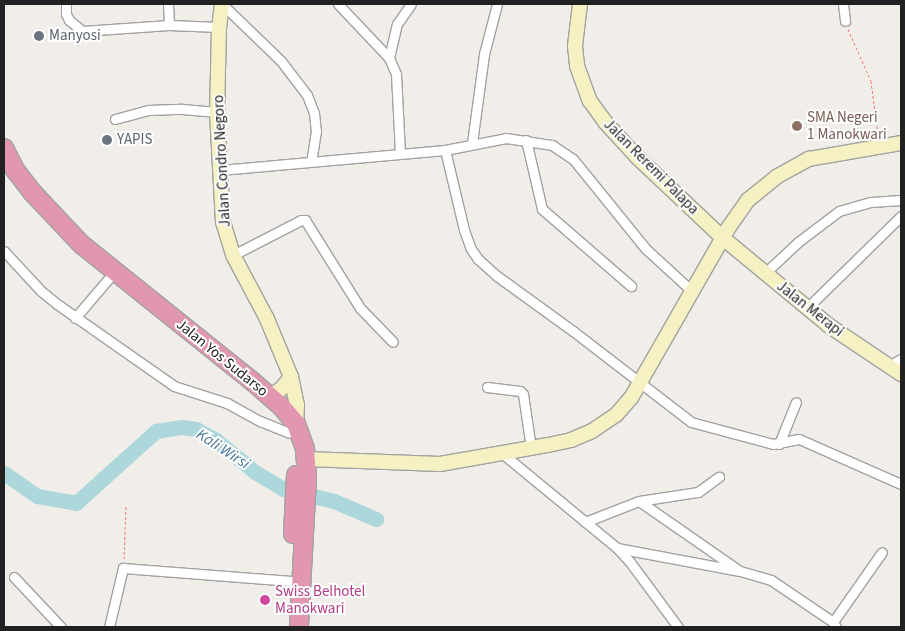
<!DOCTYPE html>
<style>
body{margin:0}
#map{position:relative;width:905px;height:631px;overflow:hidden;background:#f1ede9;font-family:"Source Sans 3",sans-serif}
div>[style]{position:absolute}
.river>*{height:15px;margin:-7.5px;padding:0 7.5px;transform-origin:7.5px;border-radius:7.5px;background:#add8db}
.path>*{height:1px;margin-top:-0.5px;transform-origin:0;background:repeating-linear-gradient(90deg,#f17a80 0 2.5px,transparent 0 5px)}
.roads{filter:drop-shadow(1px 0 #a2a2a2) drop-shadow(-1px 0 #a2a2a2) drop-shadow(0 1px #a2a2a2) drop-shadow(0 -1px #a2a2a2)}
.street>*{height:9px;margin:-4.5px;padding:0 4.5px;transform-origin:4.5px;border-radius:4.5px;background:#fff}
.secondary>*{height:14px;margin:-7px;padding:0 7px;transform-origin:7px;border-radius:7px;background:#f6f1c2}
.highway>*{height:18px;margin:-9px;padding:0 9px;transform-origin:9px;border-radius:9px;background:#e297b0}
.dots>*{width:14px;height:14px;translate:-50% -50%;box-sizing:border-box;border:2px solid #fff;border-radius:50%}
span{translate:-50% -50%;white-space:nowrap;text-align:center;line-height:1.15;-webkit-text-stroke:4px #fff;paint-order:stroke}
.worship-label{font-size:15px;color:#5b616d}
.left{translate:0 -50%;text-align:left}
.education-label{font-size:15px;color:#785e54}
.street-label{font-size:15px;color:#212121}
.hotel-label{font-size:15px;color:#b23c85}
.water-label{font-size:16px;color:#497a95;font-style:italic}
.frame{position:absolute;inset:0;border:5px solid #212121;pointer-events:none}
</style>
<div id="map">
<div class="river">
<i style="left:4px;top:473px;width:40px;rotate:34.9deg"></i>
<i style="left:37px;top:496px;width:40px;rotate:10deg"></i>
<i style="left:76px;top:503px;width:108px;rotate:-42deg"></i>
<i style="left:156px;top:431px;width:26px;rotate:-9deg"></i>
<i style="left:182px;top:427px;width:14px;rotate:8deg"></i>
<i style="left:196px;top:429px;width:23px;rotate:29deg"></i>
<i style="left:216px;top:440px;width:50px;rotate:39.4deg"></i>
<i style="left:255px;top:472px;width:33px;rotate:31deg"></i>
<i style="left:283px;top:489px;width:52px;rotate:13.2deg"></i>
<i style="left:334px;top:501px;width:46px;rotate:23.2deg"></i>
</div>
<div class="path">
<i style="left:848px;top:29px;width:57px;rotate:66.1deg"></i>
<i style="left:871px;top:81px;width:54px;rotate:82.6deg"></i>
<i style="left:124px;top:559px;width:54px;rotate:-87.9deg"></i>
</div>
<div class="roads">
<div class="street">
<i style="left:66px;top:4px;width:10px;rotate:90deg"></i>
<i style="left:66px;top:14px;width:7px;rotate:63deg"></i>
<i style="left:69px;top:20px;width:17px;rotate:40deg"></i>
<i style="left:82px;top:31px;width:87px;rotate:-3.9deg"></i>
<i style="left:169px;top:25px;width:50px;rotate:2.3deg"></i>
<i style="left:168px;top:4px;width:21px;rotate:87deg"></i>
<i style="left:222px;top:4px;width:82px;rotate:44deg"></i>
<i style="left:281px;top:61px;width:43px;rotate:52.6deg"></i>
<i style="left:307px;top:95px;width:19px;rotate:69deg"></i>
<i style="left:314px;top:113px;width:18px;rotate:84deg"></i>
<i style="left:316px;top:131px;width:31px;rotate:99deg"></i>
<i style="left:338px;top:4px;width:74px;rotate:46.6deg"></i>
<i style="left:389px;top:58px;width:35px;rotate:-77deg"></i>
<i style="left:397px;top:24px;width:24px;rotate:-55deg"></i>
<i style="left:843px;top:4px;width:17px;rotate:83deg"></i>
<i style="left:389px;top:58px;width:17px;rotate:66deg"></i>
<i style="left:396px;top:74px;width:80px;rotate:87.1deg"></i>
<i style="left:115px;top:119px;width:34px;rotate:-15deg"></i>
<i style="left:148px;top:110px;width:34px;rotate:-2deg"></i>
<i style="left:182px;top:109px;width:35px;rotate:5deg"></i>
<i style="left:526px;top:140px;width:71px;rotate:76.9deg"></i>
<i style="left:542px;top:209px;width:118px;rotate:40.9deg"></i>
<i style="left:472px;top:143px;width:90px;rotate:-82.3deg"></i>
<i style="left:484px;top:54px;width:52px;rotate:-75.4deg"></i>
<i style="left:445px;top:150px;width:62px;rotate:-11.1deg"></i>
<i style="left:506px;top:138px;width:47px;rotate:8.7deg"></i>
<i style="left:552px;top:145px;width:25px;rotate:34deg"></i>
<i style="left:573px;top:159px;width:116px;rotate:51deg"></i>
<i style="left:646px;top:249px;width:64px;rotate:42.5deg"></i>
<i style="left:220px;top:170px;width:226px;rotate:-5.1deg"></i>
<i style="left:445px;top:150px;width:82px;rotate:76.6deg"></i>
<i style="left:464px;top:230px;width:20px;rotate:70deg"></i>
<i style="left:471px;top:249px;width:12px;rotate:55deg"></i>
<i style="left:478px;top:259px;width:25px;rotate:42deg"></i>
<i style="left:497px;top:276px;width:94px;rotate:35.9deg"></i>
<i style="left:573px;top:331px;width:149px;rotate:37.6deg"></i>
<i style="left:691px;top:422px;width:85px;rotate:15deg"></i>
<i style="left:773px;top:444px;width:26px;rotate:-11deg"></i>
<i style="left:799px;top:439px;width:111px;rotate:23.8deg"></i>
<i style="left:4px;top:251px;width:54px;rotate:47.2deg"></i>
<i style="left:41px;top:291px;width:21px;rotate:39deg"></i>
<i style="left:57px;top:304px;width:143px;rotate:35deg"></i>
<i style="left:174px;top:386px;width:56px;rotate:17.8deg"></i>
<i style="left:227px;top:403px;width:38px;rotate:29deg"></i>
<i style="left:260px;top:421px;width:31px;rotate:22deg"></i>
<i style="left:233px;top:255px;width:76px;rotate:-27.2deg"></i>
<i style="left:301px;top:220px;width:4px"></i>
<i style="left:305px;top:220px;width:104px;rotate:58deg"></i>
<i style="left:360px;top:308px;width:47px;rotate:45.9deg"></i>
<i style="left:765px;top:273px;width:45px;rotate:-43.2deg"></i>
<i style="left:798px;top:242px;width:51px;rotate:-37.1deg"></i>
<i style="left:839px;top:211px;width:33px;rotate:-16deg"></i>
<i style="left:871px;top:202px;width:30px;rotate:-4deg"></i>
<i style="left:807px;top:308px;width:132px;rotate:-44.4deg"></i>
<i style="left:75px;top:318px;width:52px;rotate:-49.6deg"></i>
<i style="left:889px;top:366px;width:14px;rotate:-30deg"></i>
<i style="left:487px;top:387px;width:33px;rotate:7deg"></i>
<i style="left:520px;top:391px;width:4px;rotate:45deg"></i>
<i style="left:523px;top:394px;width:55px;rotate:81.6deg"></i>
<i style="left:779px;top:444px;width:45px;rotate:-68deg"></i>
<i style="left:503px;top:454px;width:148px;rotate:39.5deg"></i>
<i style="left:617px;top:548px;width:19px;rotate:47deg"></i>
<i style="left:630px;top:562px;width:81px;rotate:53.6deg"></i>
<i style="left:639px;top:501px;width:119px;rotate:34.8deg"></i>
<i style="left:585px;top:522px;width:58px;rotate:-21.3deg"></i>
<i style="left:639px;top:501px;width:60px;rotate:-8.7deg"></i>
<i style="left:698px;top:492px;width:26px;rotate:-36deg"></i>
<i style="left:617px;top:548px;width:125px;rotate:10.6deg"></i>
<i style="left:740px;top:571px;width:32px;rotate:16deg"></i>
<i style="left:771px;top:580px;width:75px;rotate:34.1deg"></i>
<i style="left:833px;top:622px;width:6px;rotate:59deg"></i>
<i style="left:14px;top:577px;width:69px;rotate:46.8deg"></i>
<i style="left:833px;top:622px;width:85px;rotate:-55deg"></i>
<i style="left:109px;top:627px;width:61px;rotate:-76.7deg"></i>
<i style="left:123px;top:568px;width:169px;rotate:4.4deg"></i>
</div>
<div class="secondary">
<i style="left:222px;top:4px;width:23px;rotate:97deg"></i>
<i style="left:219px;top:27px;width:85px;rotate:91.3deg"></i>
<i style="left:217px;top:112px;width:110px;rotate:86.9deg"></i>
<i style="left:223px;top:222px;width:34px;rotate:73deg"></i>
<i style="left:233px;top:255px;width:72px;rotate:62deg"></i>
<i style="left:267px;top:319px;width:63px;rotate:67.5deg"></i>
<i style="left:291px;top:377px;width:29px;rotate:78deg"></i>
<i style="left:297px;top:405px;width:19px;rotate:93deg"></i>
<i style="left:580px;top:4px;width:42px;rotate:96.8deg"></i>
<i style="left:575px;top:46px;width:20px;rotate:84deg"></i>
<i style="left:577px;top:66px;width:37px;rotate:70deg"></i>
<i style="left:590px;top:101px;width:26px;rotate:54deg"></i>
<i style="left:605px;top:122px;width:49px;rotate:47.5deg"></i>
<i style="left:638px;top:158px;width:117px;rotate:43.3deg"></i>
<i style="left:723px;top:238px;width:136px;rotate:39.6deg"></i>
<i style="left:828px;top:325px;width:88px;rotate:33.9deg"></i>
<i style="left:270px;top:397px;width:14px;rotate:-36deg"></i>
<i style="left:281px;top:389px;width:16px;rotate:-50deg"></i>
<i style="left:306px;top:459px;width:134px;rotate:2.1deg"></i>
<i style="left:440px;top:464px;width:110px;rotate:-10deg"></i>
<i style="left:548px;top:445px;width:24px;rotate:-12deg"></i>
<i style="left:571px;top:440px;width:23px;rotate:-23deg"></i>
<i style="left:592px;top:431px;width:29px;rotate:-34deg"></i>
<i style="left:616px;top:415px;width:23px;rotate:-49deg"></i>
<i style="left:631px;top:398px;width:197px;rotate:-60.2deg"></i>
<i style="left:729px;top:227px;width:33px;rotate:-55deg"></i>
<i style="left:748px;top:200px;width:36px;rotate:-39deg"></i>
<i style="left:776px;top:177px;width:38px;rotate:-29deg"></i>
<i style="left:809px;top:159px;width:93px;rotate:-9.9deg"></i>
</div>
<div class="highway">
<i style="left:4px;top:148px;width:25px;rotate:63deg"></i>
<i style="left:15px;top:170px;width:28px;rotate:52deg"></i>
<i style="left:32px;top:192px;width:71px;rotate:46.7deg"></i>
<i style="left:81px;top:244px;width:219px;rotate:38.7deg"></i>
<i style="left:252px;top:381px;width:38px;rotate:41deg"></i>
<i style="left:281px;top:406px;width:23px;rotate:50deg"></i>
<i style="left:296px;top:424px;width:27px;rotate:70deg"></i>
<i style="left:305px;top:449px;width:29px;rotate:86deg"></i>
<i style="left:307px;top:478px;width:149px;rotate:93.1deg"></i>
<i style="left:293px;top:534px;width:59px;rotate:-87.1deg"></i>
</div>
</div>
<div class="dots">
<i style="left:39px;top:36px;background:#6b7280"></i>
<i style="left:797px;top:126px;background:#8d6e63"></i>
<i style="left:107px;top:140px;background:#6b7280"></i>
<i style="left:265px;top:600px;background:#d1479c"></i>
</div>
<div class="worship-label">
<span class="left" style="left:49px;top:36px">Manyosi</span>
<span class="left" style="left:117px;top:140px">YAPIS</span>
</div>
<div class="education-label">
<span class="left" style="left:807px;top:126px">SMA Negeri<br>1 Manokwari</span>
</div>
<div class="street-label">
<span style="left:222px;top:161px;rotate:-93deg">Jalan Condro Negoro</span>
<span style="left:651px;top:167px;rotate:45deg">Jalan Reremi Palapa</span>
<span style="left:810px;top:309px;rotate:38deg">Jalan Merapi</span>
<span style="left:222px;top:358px;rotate:39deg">Jalan Yos Sudarso</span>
</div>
<div class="hotel-label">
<span class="left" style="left:275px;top:600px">Swiss Belhotel<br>Manokwari</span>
</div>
<div class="water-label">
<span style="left:223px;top:449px;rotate:33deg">Kali Wirsi</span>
</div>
<div class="frame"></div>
</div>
